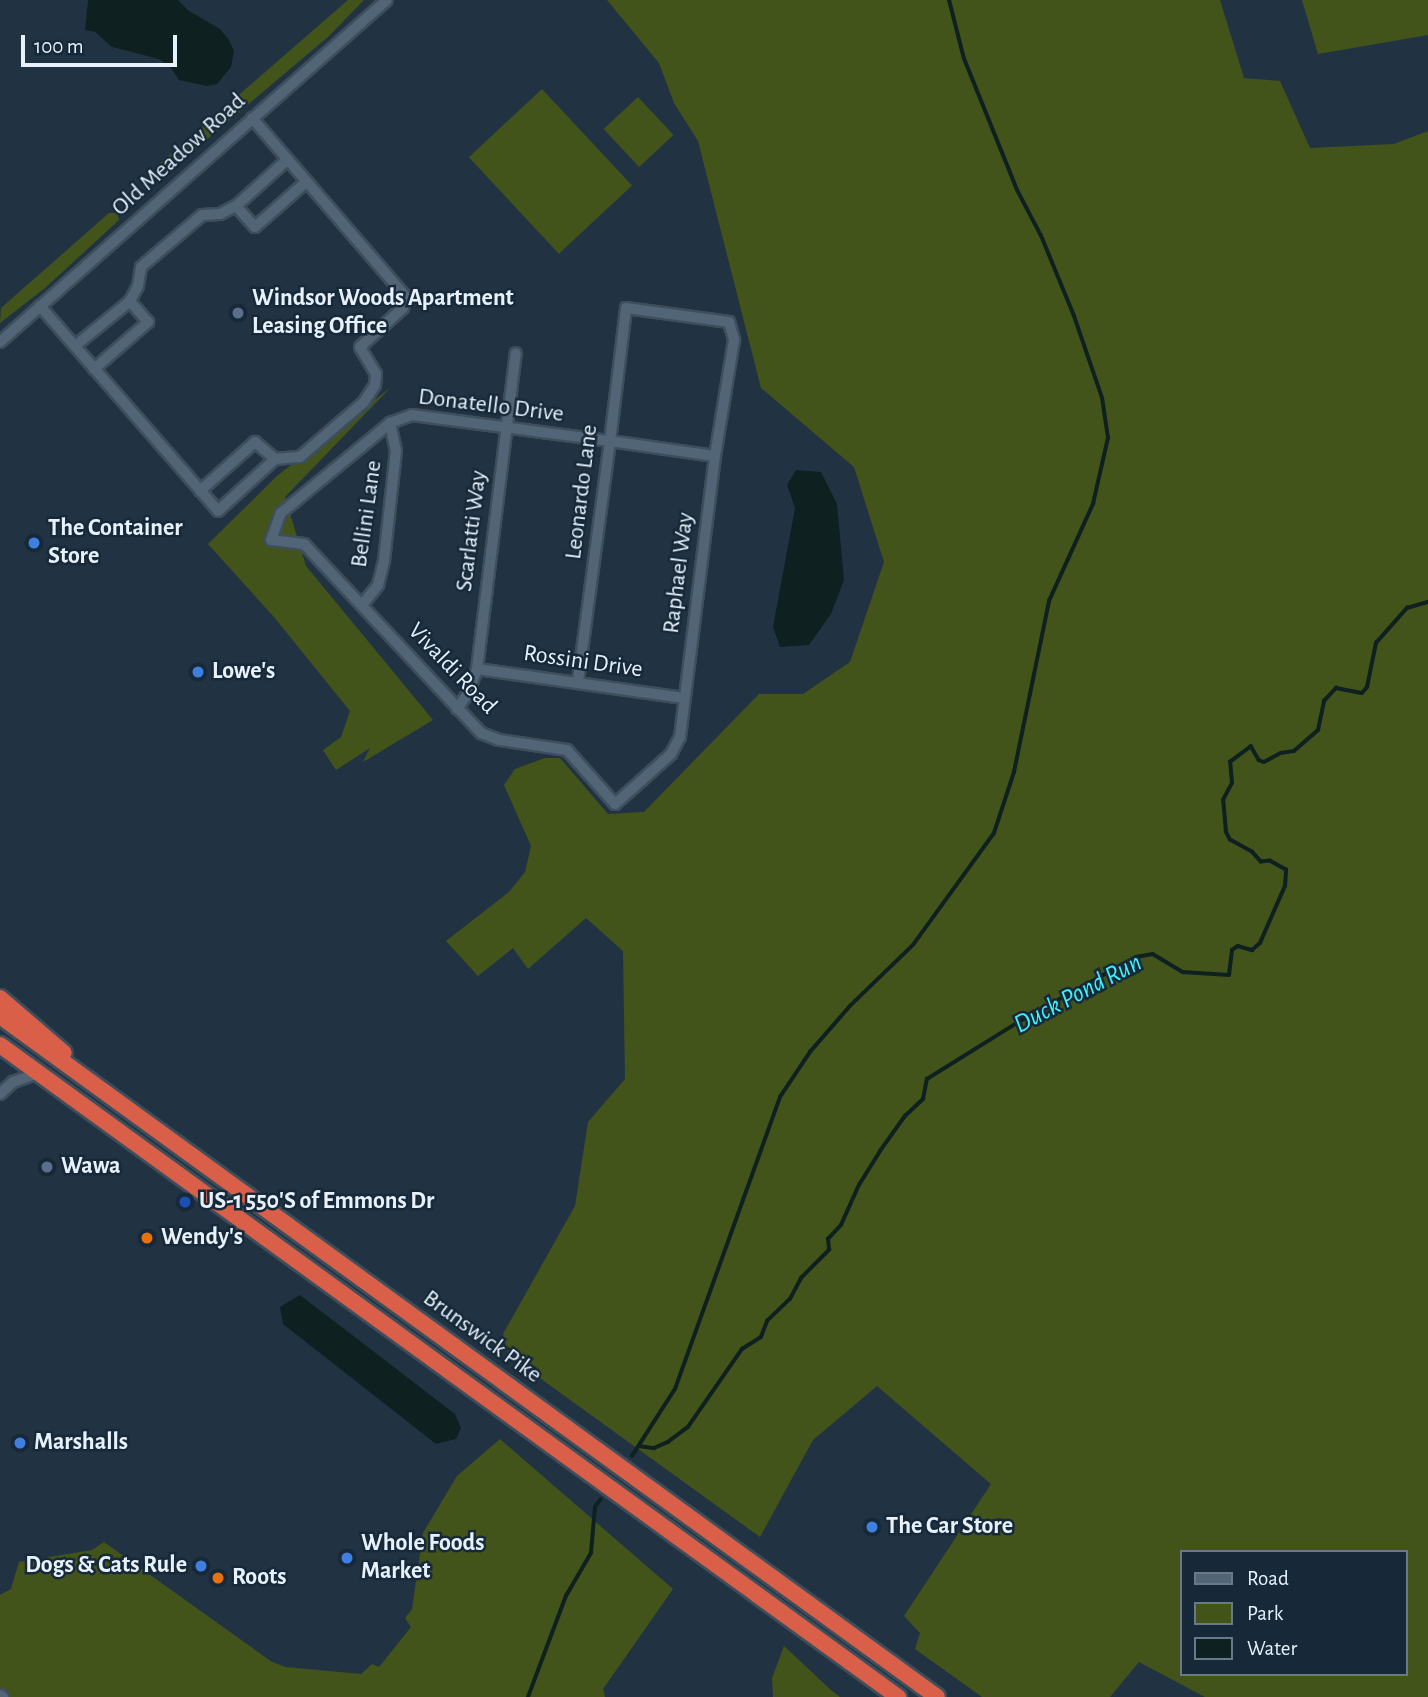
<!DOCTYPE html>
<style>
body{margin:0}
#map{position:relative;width:1428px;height:1697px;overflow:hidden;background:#213343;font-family:"Alegreya Sans",sans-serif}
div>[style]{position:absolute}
.green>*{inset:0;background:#43541a;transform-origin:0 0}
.water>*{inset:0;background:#0f2020}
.stream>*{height:3.5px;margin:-1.75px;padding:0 1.75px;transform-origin:1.75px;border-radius:1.75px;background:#0f2020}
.roads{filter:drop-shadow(2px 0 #3e4e5c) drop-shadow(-2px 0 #3e4e5c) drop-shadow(0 2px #3e4e5c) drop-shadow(0 -2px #3e4e5c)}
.minor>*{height:10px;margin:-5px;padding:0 5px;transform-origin:5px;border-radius:5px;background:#516577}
.highway>*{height:16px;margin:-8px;padding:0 8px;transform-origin:8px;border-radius:8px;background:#d95f48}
.dots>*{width:19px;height:19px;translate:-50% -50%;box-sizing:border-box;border:4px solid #172939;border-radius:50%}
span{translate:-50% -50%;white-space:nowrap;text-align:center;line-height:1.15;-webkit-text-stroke:5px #172939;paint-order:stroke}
.street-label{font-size:24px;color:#e6f1fc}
.poi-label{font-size:24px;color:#e6f1fc;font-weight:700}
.left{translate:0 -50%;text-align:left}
.right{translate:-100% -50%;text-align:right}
.water-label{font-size:26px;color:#3bf4fb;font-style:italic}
.legend{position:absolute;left:1180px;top:1550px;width:228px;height:126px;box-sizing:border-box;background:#172939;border:2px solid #6a7987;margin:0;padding:9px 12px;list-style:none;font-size:21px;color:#e6f1fc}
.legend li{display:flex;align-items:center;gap:14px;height:35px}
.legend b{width:35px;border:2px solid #6a7987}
.scale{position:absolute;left:21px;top:35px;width:156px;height:32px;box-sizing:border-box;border:4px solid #e6f1fc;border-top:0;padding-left:9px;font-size:21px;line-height:24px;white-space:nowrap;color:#e6f1fc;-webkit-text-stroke:5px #172939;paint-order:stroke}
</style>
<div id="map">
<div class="green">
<i style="clip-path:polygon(348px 0,364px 0,329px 36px,165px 175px,161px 175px,158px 165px)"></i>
<i style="clip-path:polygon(evenodd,607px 0,1220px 0,1244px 78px,1280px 81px,1310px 148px,1394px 144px,1428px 131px,1428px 1697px,1205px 1697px,1139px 1662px,1110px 1697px,982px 1697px,915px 1649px,920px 1633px,904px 1616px,991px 1484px,877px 1386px,813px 1440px,760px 1537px,508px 1355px,503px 1334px,575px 1206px,588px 1122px,625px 1079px,623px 951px,586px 918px,528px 969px,513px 948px,478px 976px,446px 941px,509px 892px,525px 872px,531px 846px,504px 785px,515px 769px,545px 758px,560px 758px,608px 814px,644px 812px,759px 694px,803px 694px,850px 662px,884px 562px,854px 467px,761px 388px,698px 141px,674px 103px,659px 63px,607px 0,1181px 1552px,1405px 1552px,1405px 1674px,1181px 1674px,1181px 1552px)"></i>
<i style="clip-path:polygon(1302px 0,1428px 0,1428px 35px,1318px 54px)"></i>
<i style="left:542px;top:89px;width:132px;height:100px;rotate:47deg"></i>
<i style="left:638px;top:97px;width:52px;height:47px;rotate:47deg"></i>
<i style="clip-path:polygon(109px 213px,117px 213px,119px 220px,45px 288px,0 323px,1px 308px)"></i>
<i style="clip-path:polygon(391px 387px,285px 497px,306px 566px,433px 720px,363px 762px,370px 748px,336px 770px,323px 750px,341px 737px,350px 711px,274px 617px,208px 544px,277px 476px)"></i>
<i style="clip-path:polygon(500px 1439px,673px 1589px,603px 1689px,605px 1697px,4px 1697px,0 1694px,0 1595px,11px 1589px,19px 1562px,92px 1550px,104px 1542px,272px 1662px,286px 1667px,361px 1674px,372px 1664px,379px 1667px,411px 1627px,405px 1618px,412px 1609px,423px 1533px,457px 1476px)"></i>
<i style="clip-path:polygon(784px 1646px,831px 1690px,840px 1697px,773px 1697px,772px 1678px)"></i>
</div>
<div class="water">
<i style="clip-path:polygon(88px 0,178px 0,189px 11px,220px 29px,229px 40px,234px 51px,231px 67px,217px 84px,207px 86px,179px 80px,171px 68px,159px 59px,112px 47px,95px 32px,85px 30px)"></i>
<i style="clip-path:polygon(796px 470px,821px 472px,837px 504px,844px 580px,831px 614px,809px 645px,780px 647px,773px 627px,795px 508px,787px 485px)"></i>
<i style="clip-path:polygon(300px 1295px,455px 1414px,461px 1428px,456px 1439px,436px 1444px,283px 1324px,280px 1307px)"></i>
</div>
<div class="stream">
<i style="left:639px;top:1446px;width:15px;rotate:8deg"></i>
<i style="left:654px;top:1448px;width:15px;rotate:-23deg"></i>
<i style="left:668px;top:1442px;width:25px;rotate:-37deg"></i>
<i style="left:688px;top:1427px;width:95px;rotate:-55.3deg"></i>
<i style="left:742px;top:1349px;width:22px;rotate:-32deg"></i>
<i style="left:761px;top:1337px;width:17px;rotate:-69deg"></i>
<i style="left:767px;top:1321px;width:32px;rotate:-44deg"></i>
<i style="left:790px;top:1299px;width:24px;rotate:-62deg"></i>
<i style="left:801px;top:1278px;width:40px;rotate:-45deg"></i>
<i style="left:829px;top:1250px;width:11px;rotate:-95deg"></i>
<i style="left:828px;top:1239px;width:19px;rotate:-47deg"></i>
<i style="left:841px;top:1225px;width:44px;rotate:-65.8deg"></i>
<i style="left:859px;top:1185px;width:40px;rotate:-58deg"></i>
<i style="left:880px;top:1151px;width:43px;rotate:-54.5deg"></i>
<i style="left:905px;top:1116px;width:25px;rotate:-43deg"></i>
<i style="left:923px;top:1099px;width:20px;rotate:-79deg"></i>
<i style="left:927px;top:1079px;width:110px;rotate:-31.9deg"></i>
<i style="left:1020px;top:1021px;width:132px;rotate:-28.9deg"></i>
<i style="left:1136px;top:957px;width:17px;rotate:-10deg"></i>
<i style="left:1153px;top:954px;width:35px;rotate:31deg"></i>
<i style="left:1183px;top:972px;width:46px;rotate:3.7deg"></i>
<i style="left:1229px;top:975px;width:25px;rotate:-83deg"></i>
<i style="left:1232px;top:950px;width:7px;rotate:-34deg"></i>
<i style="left:1238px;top:946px;width:15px;rotate:16deg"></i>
<i style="left:1252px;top:950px;width:11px;rotate:-41deg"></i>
<i style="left:1260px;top:943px;width:62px;rotate:-66.3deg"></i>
<i style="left:1285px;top:886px;width:16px;rotate:-86deg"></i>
<i style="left:1286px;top:870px;width:18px;rotate:-151deg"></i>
<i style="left:1270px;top:861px;width:9px;rotate:174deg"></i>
<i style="left:1261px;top:862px;width:13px;rotate:-132deg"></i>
<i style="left:1252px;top:852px;width:25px;rotate:-151deg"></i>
<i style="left:1230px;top:840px;width:9px;rotate:-117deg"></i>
<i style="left:1226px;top:832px;width:32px;rotate:-95deg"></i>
<i style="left:1223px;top:800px;width:19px;rotate:-62deg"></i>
<i style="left:1232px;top:783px;width:21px;rotate:-95deg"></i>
<i style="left:1230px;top:762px;width:26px;rotate:-37deg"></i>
<i style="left:1251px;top:746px;width:16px;rotate:60deg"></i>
<i style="left:1259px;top:760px;width:5px;rotate:22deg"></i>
<i style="left:1264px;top:762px;width:19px;rotate:-28deg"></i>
<i style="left:1281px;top:753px;width:13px;rotate:-9deg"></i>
<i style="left:1294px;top:751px;width:32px;rotate:-41deg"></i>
<i style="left:1318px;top:730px;width:30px;rotate:-78deg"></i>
<i style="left:1324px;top:701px;width:18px;rotate:-47deg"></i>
<i style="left:1336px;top:688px;width:26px;rotate:11deg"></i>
<i style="left:1362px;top:693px;width:8px;rotate:-50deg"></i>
<i style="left:1367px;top:687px;width:45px;rotate:-78.4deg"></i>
<i style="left:1376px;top:643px;width:47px;rotate:-48.5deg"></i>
<i style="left:1407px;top:608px;width:22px;rotate:-16deg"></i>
<i style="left:632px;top:1456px;width:80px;rotate:-57.3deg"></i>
<i style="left:675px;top:1389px;width:310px;rotate:-70.2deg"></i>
<i style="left:780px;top:1097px;width:54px;rotate:-56.3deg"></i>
<i style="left:810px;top:1052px;width:61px;rotate:-49deg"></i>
<i style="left:850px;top:1006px;width:88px;rotate:-44.1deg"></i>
<i style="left:913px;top:945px;width:138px;rotate:-54.1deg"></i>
<i style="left:994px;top:833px;width:64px;rotate:-71.8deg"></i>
<i style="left:1014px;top:772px;width:175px;rotate:-78.4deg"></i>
<i style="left:1049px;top:601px;width:107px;rotate:-65.6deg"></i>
<i style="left:1093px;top:504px;width:68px;rotate:-77.2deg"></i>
<i style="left:1108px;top:438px;width:40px;rotate:-98.5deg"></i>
<i style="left:1102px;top:398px;width:87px;rotate:-108.9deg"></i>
<i style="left:1074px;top:316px;width:87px;rotate:-112.4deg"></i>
<i style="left:1041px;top:236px;width:52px;rotate:-117.6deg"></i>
<i style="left:1017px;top:190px;width:141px;rotate:-112deg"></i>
<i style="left:964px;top:59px;width:61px;rotate:-104.3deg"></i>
<i style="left:528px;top:1697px;width:108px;rotate:-69.4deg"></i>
<i style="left:566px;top:1596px;width:50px;rotate:-59.8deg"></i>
<i style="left:591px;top:1553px;width:46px;rotate:-85deg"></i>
<i style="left:595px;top:1507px;width:9px;rotate:-54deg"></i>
</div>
<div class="roads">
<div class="minor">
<i style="left:236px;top:206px;width:28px;rotate:48deg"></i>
<i style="left:255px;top:227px;width:68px;rotate:-41.4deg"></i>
<i style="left:40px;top:306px;width:271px;rotate:49deg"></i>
<i style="left:218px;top:511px;width:77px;rotate:-42.4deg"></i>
<i style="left:0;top:342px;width:516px;rotate:-41.47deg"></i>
<i style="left:75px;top:346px;width:71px;rotate:-39.3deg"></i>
<i style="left:130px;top:301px;width:17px;rotate:-62deg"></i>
<i style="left:138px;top:286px;width:19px;rotate:-81deg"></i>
<i style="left:141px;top:267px;width:80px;rotate:-40.4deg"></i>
<i style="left:202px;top:215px;width:18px;rotate:-3deg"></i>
<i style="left:220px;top:214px;width:18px;rotate:-27deg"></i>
<i style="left:236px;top:206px;width:69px;rotate:-42deg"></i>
<i style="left:94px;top:369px;width:72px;rotate:-41deg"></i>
<i style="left:148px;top:322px;width:28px;rotate:-131deg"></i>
<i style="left:200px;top:491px;width:74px;rotate:-41.7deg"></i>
<i style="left:255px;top:442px;width:26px;rotate:40deg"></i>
<i style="left:275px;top:459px;width:25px;rotate:-5deg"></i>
<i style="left:300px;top:457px;width:84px;rotate:-40.7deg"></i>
<i style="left:364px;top:402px;width:20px;rotate:-57deg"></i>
<i style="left:375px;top:385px;width:11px;rotate:-85deg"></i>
<i style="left:376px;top:374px;width:31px;rotate:-121deg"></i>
<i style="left:360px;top:347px;width:58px;rotate:-42.2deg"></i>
<i style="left:403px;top:308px;width:11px;rotate:-75deg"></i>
<i style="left:406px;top:297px;width:236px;rotate:-130.7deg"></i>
<i style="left:362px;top:605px;width:26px;rotate:-51deg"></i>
<i style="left:378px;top:585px;width:25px;rotate:-76deg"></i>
<i style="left:384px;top:561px;width:111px;rotate:-83.8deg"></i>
<i style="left:396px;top:451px;width:29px;rotate:-102deg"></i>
<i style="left:477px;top:669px;width:209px;rotate:8deg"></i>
<i style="left:578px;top:681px;width:242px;rotate:-82.4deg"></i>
<i style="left:610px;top:441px;width:134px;rotate:-83.1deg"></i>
<i style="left:626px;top:308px;width:104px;rotate:7.7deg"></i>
<i style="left:729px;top:322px;width:19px;rotate:74deg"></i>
<i style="left:734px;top:340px;width:118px;rotate:99.3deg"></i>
<i style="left:715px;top:456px;width:283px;rotate:97.1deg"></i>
<i style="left:680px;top:737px;width:19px;rotate:118deg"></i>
<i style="left:671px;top:754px;width:75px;rotate:138.2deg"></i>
<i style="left:615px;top:804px;width:72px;rotate:-131.6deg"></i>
<i style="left:567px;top:750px;width:69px;rotate:-171.6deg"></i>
<i style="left:499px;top:740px;width:19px;rotate:-159deg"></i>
<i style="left:481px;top:733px;width:259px;rotate:-133.1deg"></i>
<i style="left:304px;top:544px;width:33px;rotate:-173deg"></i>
<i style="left:271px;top:540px;width:29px;rotate:-70deg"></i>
<i style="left:281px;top:513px;width:141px;rotate:-39.5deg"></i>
<i style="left:390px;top:423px;width:23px;rotate:-20deg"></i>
<i style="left:412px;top:415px;width:200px;rotate:7.5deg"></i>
<i style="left:610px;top:441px;width:106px;rotate:8.1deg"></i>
<i style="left:457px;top:709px;width:19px;rotate:-55deg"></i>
<i style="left:468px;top:693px;width:26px;rotate:-69deg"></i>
<i style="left:477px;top:669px;width:318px;rotate:-83deg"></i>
<i style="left:0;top:1094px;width:18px;rotate:-43deg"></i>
<i style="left:13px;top:1082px;width:28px;rotate:-19deg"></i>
<i style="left:0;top:1695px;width:4px;rotate:34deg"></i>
</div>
<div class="highway">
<i style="left:0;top:998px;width:84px;rotate:40.7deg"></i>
<i style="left:0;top:1016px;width:1158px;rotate:36.01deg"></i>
<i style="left:0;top:1045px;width:1110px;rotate:35.98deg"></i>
</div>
</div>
<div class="dots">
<i style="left:238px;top:313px;background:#5c6f8a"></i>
<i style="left:34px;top:543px;background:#3f7fe0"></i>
<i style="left:198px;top:672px;background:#3f7fe0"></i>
<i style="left:47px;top:1167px;background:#5c6f8a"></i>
<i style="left:185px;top:1202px;background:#1a4fb4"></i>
<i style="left:147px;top:1238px;background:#e8710a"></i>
<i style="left:20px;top:1443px;background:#3f7fe0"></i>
<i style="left:872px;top:1527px;background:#3f7fe0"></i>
<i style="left:347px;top:1558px;background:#3f7fe0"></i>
<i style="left:201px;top:1566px;background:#3f7fe0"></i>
<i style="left:218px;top:1578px;background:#e8710a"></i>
</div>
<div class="street-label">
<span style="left:179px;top:155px;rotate:-42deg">Old Meadow Road</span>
<span style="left:491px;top:406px;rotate:7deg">Donatello Drive</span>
<span style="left:582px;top:492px;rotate:-83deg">Leonardo Lane</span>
<span style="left:367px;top:514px;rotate:-82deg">Bellini Lane</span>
<span style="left:472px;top:531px;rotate:-83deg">Scarlatti Way</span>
<span style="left:679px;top:573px;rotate:-83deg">Raphael Way</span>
<span style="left:583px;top:662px;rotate:8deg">Rossini Drive</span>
<span style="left:452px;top:669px;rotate:46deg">Vivaldi Road</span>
<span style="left:482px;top:1337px;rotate:36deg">Brunswick Pike</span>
</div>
<div class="poi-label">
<span class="left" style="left:252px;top:313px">Windsor Woods Apartment<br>Leasing Office</span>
<span class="left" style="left:48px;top:543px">The Container<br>Store</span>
<span class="left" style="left:212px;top:672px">Lowe's</span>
<span class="left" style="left:61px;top:1167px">Wawa</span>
<span class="left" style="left:199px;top:1202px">US-1 550'S of Emmons Dr</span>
<span class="left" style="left:161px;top:1238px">Wendy's</span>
<span class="left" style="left:34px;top:1443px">Marshalls</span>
<span class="left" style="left:886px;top:1527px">The Car Store</span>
<span class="left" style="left:361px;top:1558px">Whole Foods<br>Market</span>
<span class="right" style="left:187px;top:1566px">Dogs &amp; Cats Rule</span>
<span class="left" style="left:232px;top:1578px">Roots</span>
</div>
<div class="water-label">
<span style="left:1078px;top:994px;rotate:-28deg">Duck Pond Run</span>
</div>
<ul class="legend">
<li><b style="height:9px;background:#516577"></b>Road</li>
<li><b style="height:19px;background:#43541a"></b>Park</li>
<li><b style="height:19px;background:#0f2020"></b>Water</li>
</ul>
<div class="scale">100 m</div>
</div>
